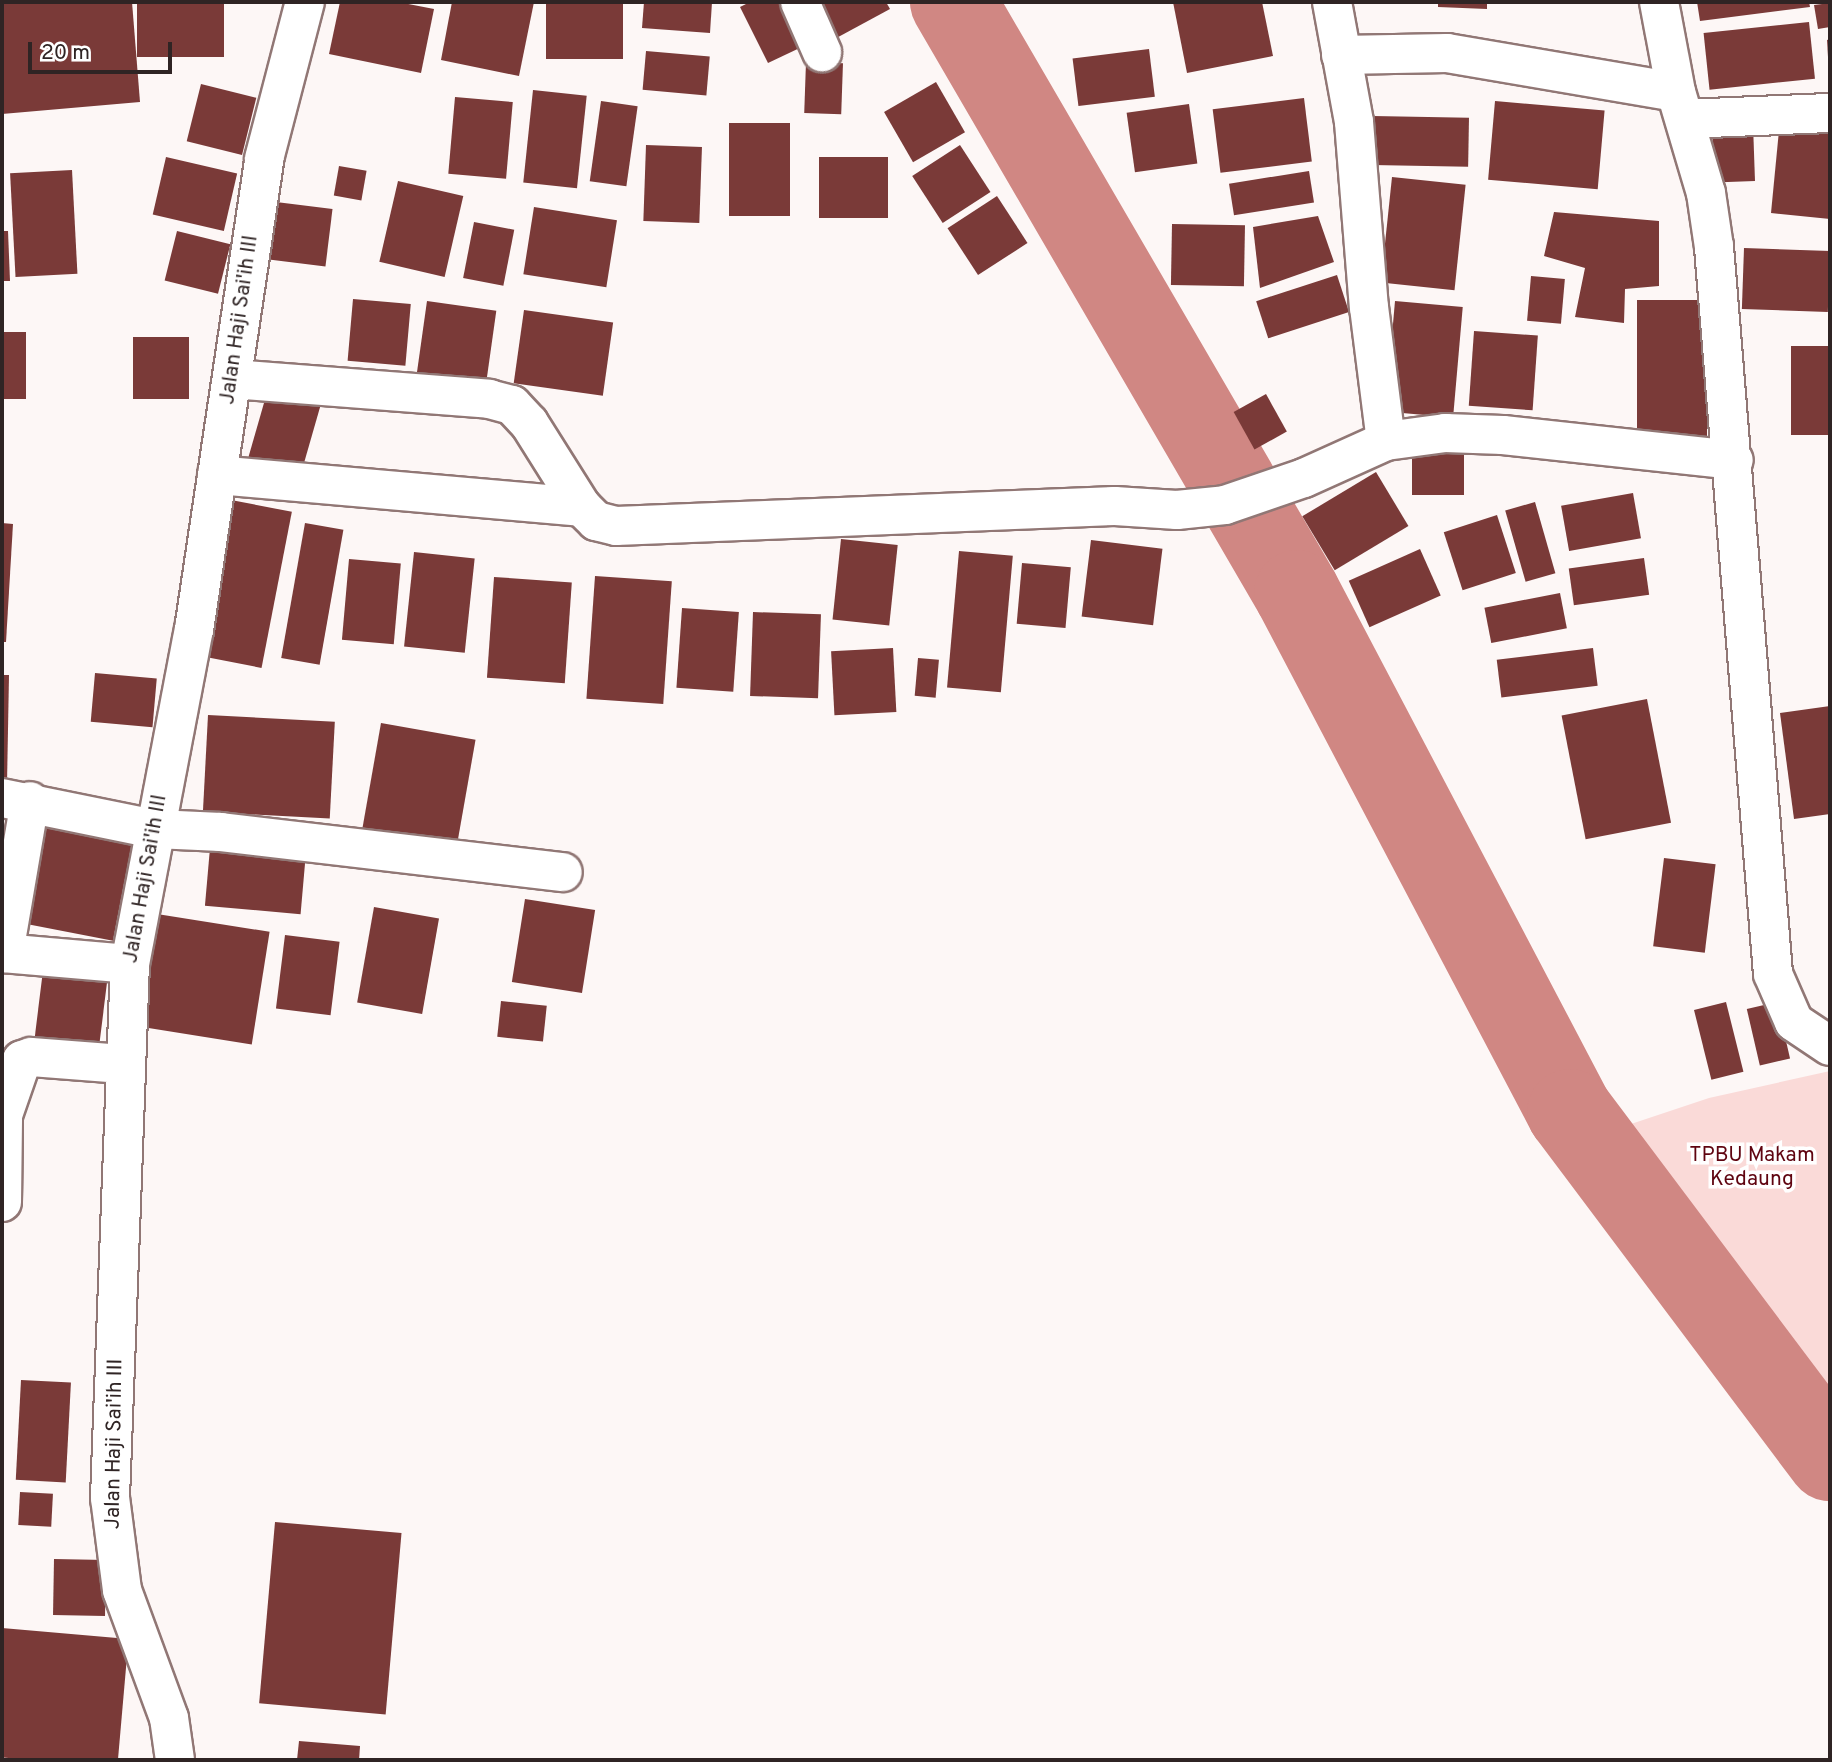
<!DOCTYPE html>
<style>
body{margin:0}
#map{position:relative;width:1832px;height:1762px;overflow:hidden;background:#fdf7f6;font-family:Overpass,sans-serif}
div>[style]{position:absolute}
.green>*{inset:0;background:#fadad8}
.river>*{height:86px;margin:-43px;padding:0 43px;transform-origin:43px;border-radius:43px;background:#d08783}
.building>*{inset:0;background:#7a3a38;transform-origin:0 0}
.roads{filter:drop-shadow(2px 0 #917775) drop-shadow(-2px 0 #917775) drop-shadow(0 2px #917775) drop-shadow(0 -2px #917775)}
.street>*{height:38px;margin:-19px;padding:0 19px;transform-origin:19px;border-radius:19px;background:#fff}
span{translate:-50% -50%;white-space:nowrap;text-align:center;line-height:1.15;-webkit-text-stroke:7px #fff;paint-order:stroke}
.street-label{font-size:21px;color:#2f2424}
.park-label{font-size:21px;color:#5f0410}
.frame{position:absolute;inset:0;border:4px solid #2f2424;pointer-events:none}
.scale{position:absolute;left:28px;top:42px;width:144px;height:32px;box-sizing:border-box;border:4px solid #2f2424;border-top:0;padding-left:9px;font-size:21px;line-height:24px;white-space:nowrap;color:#2f2424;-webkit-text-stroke:5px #fff;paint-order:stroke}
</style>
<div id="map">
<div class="green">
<i style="clip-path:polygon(1830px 1071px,1830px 1395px,1622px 1127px,1709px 1098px)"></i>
</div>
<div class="river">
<i style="left:953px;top:2px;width:684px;rotate:59.8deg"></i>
<i style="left:1297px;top:593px;width:586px;rotate:62.26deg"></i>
<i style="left:1570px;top:1112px;width:433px;rotate:53.1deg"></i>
</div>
<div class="building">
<i style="clip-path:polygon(2px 2px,132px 2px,140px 102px,2px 114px)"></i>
<i style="left:137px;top:2px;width:87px;height:55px"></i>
<i style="clip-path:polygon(340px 2px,398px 2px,434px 9px,421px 73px,329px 54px)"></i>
<i style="clip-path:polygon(452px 2px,534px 2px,519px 76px,441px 60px)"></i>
<i style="left:546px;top:2px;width:77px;height:57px"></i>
<i style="clip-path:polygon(644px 2px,712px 2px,710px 33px,642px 28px)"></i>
<i style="clip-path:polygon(750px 2px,784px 2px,806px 45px,768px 63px,740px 7px)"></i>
<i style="clip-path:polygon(808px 2px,886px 2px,890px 9px,829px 42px)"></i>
<i style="clip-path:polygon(1173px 2px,1262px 2px,1273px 56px,1187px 73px)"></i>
<i style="clip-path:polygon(1438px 2px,1487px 2px,1487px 9px,1438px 7px)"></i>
<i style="clip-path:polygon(1697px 2px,1809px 2px,1810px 7px,1700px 21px)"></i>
<i style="clip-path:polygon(1830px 3px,1830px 27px,1818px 29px,1814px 5px)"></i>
<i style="left:1809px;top:22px;width:57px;height:106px;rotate:84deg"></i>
<i style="clip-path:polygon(1830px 39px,1830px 57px,1828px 57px,1827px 40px)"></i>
<i style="left:1149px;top:49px;width:48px;height:77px;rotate:83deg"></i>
<i style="left:646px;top:51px;width:64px;height:39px;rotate:5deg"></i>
<i style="left:806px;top:62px;width:37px;height:51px;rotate:2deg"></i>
<i style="left:936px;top:82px;width:58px;height:60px;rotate:60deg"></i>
<i style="left:201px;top:84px;width:57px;height:59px;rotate:14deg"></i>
<i style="left:533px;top:90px;width:54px;height:93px;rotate:6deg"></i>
<i style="left:455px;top:97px;width:58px;height:77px;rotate:5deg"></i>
<i style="left:1304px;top:98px;width:64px;height:92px;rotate:83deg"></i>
<i style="left:601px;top:101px;width:37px;height:81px;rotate:8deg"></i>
<i style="left:1495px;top:101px;width:110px;height:79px;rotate:5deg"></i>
<i style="left:1189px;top:104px;width:60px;height:63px;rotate:82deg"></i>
<i style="left:1373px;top:116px;width:96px;height:49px;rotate:1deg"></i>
<i style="clip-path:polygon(1780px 120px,1830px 125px,1830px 219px,1771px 213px)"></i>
<i style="left:729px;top:123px;width:61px;height:93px"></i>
<i style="left:1753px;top:124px;width:57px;height:41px;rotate:88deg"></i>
<i style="left:646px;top:145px;width:56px;height:76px;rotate:2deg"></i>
<i style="left:960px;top:145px;width:56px;height:57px;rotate:57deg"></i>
<i style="left:166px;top:157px;width:73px;height:59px;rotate:13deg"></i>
<i style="left:819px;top:157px;width:69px;height:61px"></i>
<i style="left:339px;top:166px;width:28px;height:30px;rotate:10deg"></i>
<i style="left:72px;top:170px;width:104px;height:62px;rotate:87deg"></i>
<i style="left:1309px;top:171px;width:32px;height:81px;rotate:81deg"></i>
<i style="left:1392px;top:177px;width:74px;height:106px;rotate:6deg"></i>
<i style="left:398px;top:181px;width:67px;height:83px;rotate:13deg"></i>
<i style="left:997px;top:196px;width:56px;height:59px;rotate:57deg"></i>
<i style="left:268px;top:201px;width:65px;height:58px;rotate:7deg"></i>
<i style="left:534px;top:207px;width:84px;height:68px;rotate:9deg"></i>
<i style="clip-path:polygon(1554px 212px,1659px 221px,1659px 286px,1625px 289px,1624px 323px,1575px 317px,1585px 268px,1544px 256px)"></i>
<i style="clip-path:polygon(1318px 216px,1334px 262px,1260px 288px,1253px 227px)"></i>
<i style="left:474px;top:222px;width:41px;height:57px;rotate:11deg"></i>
<i style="left:1172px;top:224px;width:73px;height:61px;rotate:1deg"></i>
<i style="clip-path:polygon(2px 231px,8px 231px,10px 281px,2px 281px)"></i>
<i style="left:177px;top:231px;width:55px;height:51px;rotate:14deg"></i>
<i style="left:1744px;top:248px;width:86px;height:61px;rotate:2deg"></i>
<i style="left:1337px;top:275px;width:39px;height:85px;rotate:72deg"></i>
<i style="left:1531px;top:276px;width:34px;height:45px;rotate:5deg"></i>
<i style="left:353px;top:299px;width:58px;height:62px;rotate:5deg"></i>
<i style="left:1637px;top:300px;width:70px;height:147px"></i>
<i style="left:427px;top:301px;width:70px;height:72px;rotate:8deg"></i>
<i style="left:1395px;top:301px;width:68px;height:111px;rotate:5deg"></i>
<i style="left:524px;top:310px;width:90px;height:74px;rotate:8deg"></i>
<i style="left:1474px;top:331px;width:64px;height:75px;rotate:4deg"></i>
<i style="left:2px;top:332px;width:24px;height:67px"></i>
<i style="left:189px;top:337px;width:62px;height:56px;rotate:90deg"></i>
<i style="left:1830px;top:346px;width:89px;height:39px;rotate:90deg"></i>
<i style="left:268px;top:389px;width:55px;height:77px;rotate:16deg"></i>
<i style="left:1266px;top:394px;width:43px;height:37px;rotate:61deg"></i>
<i style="left:1412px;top:441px;width:52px;height:54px"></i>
<i style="left:1376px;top:472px;width:63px;height:86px;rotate:59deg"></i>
<i style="left:1633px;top:493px;width:46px;height:73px;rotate:80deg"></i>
<i style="left:231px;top:500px;width:62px;height:159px;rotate:11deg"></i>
<i style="left:1535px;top:502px;width:74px;height:31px;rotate:74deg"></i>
<i style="left:1497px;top:515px;width:61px;height:56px;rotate:72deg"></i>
<i style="clip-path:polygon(2px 523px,13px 524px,6px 642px,2px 642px)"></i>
<i style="left:305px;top:523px;width:39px;height:137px;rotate:10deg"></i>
<i style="left:841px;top:539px;width:57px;height:81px;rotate:6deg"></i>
<i style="left:1091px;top:540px;width:72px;height:77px;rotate:7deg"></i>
<i style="left:1420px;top:549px;width:51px;height:78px;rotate:66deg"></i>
<i style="left:959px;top:551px;width:54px;height:137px;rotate:5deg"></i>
<i style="left:414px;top:552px;width:61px;height:95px;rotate:6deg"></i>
<i style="left:1644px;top:558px;width:37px;height:76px;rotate:82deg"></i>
<i style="left:349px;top:559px;width:52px;height:81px;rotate:5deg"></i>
<i style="left:1022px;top:563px;width:49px;height:61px;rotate:5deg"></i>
<i style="left:595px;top:576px;width:77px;height:123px;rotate:4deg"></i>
<i style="left:494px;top:577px;width:78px;height:101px;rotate:4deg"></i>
<i style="left:1560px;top:593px;width:36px;height:77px;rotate:79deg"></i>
<i style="left:682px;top:608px;width:57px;height:80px;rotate:4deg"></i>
<i style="left:753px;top:612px;width:68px;height:84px;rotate:2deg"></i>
<i style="left:893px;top:648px;width:64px;height:62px;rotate:87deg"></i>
<i style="left:1593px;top:648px;width:38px;height:97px;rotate:83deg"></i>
<i style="left:918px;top:658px;width:21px;height:38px;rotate:5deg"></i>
<i style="left:95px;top:673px;width:62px;height:49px;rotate:5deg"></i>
<i style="clip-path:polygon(2px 675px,9px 675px,7px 784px,2px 784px)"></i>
<i style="left:1647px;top:699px;width:126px;height:87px;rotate:79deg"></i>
<i style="clip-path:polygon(1830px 706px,1830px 814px,1794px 819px,1780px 713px)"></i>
<i style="left:208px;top:715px;width:127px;height:97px;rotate:3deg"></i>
<i style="left:381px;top:723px;width:96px;height:107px;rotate:10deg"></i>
<i style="left:47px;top:819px;width:88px;height:107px;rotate:11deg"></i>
<i style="left:210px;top:848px;width:96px;height:58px;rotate:5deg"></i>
<i style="left:1664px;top:858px;width:52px;height:89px;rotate:7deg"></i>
<i style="left:525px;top:899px;width:71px;height:84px;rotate:9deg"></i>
<i style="left:374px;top:907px;width:66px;height:97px;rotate:10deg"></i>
<i style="left:157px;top:914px;width:114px;height:114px;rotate:9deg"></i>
<i style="left:285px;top:935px;width:55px;height:74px;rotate:7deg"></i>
<i style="left:44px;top:962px;width:65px;height:81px;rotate:7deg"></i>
<i style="left:501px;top:1001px;width:46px;height:36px;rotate:6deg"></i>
<i style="left:1726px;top:1002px;width:72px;height:33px;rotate:76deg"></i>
<i style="left:1777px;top:1002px;width:58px;height:31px;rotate:77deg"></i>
<i style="left:21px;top:1380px;width:50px;height:100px;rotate:3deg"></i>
<i style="left:20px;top:1492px;width:33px;height:33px;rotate:3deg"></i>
<i style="left:275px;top:1522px;width:127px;height:182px;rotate:5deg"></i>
<i style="left:54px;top:1559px;width:52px;height:56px;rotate:1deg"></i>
<i style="left:2px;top:1628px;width:127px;height:129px;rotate:5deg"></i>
<i style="clip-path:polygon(299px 1741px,360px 1746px,359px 1760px,297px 1760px)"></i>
</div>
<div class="roads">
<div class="street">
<i style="left:800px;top:2px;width:55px;rotate:66.3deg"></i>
<i style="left:1332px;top:2px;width:122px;rotate:79.6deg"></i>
<i style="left:1354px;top:122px;width:186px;rotate:85.4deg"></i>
<i style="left:1369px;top:307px;width:135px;rotate:82.8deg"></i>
<i style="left:1659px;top:2px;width:92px;rotate:79.3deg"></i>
<i style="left:1341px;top:55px;width:106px;rotate:-1.1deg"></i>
<i style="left:1447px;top:53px;width:232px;rotate:9.7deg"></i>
<i style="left:1676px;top:92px;width:105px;rotate:73.5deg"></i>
<i style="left:1706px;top:193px;width:55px;rotate:81.6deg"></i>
<i style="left:1714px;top:247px;width:729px;rotate:85.36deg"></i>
<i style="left:1773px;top:974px;width:52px;rotate:66.4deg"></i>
<i style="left:1794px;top:1022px;width:43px;rotate:33.7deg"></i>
<i style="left:1685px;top:119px;width:145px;rotate:-2.4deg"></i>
<i style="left:232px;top:379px;width:258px;rotate:4.4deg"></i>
<i style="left:489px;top:399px;width:24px;rotate:15deg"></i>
<i style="left:512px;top:405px;width:25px;rotate:47deg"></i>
<i style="left:529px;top:423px;width:99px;rotate:57.8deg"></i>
<i style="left:582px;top:507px;width:20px;rotate:45deg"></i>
<i style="left:596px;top:521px;width:21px;rotate:14deg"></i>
<i style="left:616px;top:526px;width:499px;rotate:-2.3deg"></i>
<i style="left:1115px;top:506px;width:62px;rotate:3.7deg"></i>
<i style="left:1177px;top:510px;width:48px;rotate:-5.9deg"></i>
<i style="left:1225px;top:505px;width:83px;rotate:-18.9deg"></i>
<i style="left:1304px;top:478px;width:90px;rotate:-24.3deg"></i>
<i style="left:1386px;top:441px;width:60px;rotate:-7.7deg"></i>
<i style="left:1445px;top:433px;width:58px;rotate:2deg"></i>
<i style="left:1503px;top:435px;width:232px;rotate:6.2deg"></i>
<i style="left:217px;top:475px;width:366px;rotate:5deg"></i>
<i style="left:2px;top:798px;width:156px;rotate:11.5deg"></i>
<i style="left:155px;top:829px;width:66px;rotate:2.6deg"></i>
<i style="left:221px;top:832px;width:344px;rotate:6.7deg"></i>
<i style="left:2px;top:953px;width:128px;rotate:4.9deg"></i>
<i style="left:4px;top:953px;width:154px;rotate:-80.3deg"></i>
<i style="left:2px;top:1202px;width:87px;rotate:-89.3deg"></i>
<i style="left:3px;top:1115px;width:58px;rotate:-70.9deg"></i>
<i style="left:22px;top:1060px;width:9px;rotate:-18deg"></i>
<i style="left:31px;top:1057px;width:92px;rotate:4.4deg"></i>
<i style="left:175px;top:1760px;width:42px;rotate:-98.1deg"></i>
<i style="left:169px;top:1718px;width:136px;rotate:-110.2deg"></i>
<i style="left:122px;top:1590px;width:93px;rotate:-97.4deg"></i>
<i style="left:110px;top:1498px;width:534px;rotate:-87.86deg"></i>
<i style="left:130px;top:964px;width:340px;rotate:-79.2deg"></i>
<i style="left:194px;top:630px;width:476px;rotate:-81.5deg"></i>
<i style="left:264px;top:159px;width:162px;rotate:-75.4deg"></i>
</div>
</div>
<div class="street-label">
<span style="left:240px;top:320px;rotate:-82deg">Jalan Haji Sai'ih III</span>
<span style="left:146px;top:879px;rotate:-80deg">Jalan Haji Sai'ih III</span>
<span style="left:115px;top:1444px;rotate:-89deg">Jalan Haji Sai'ih III</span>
</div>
<div class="park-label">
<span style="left:1752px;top:1168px">TPBU Makam<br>Kedaung</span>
</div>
<div class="frame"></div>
<div class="scale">20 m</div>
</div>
